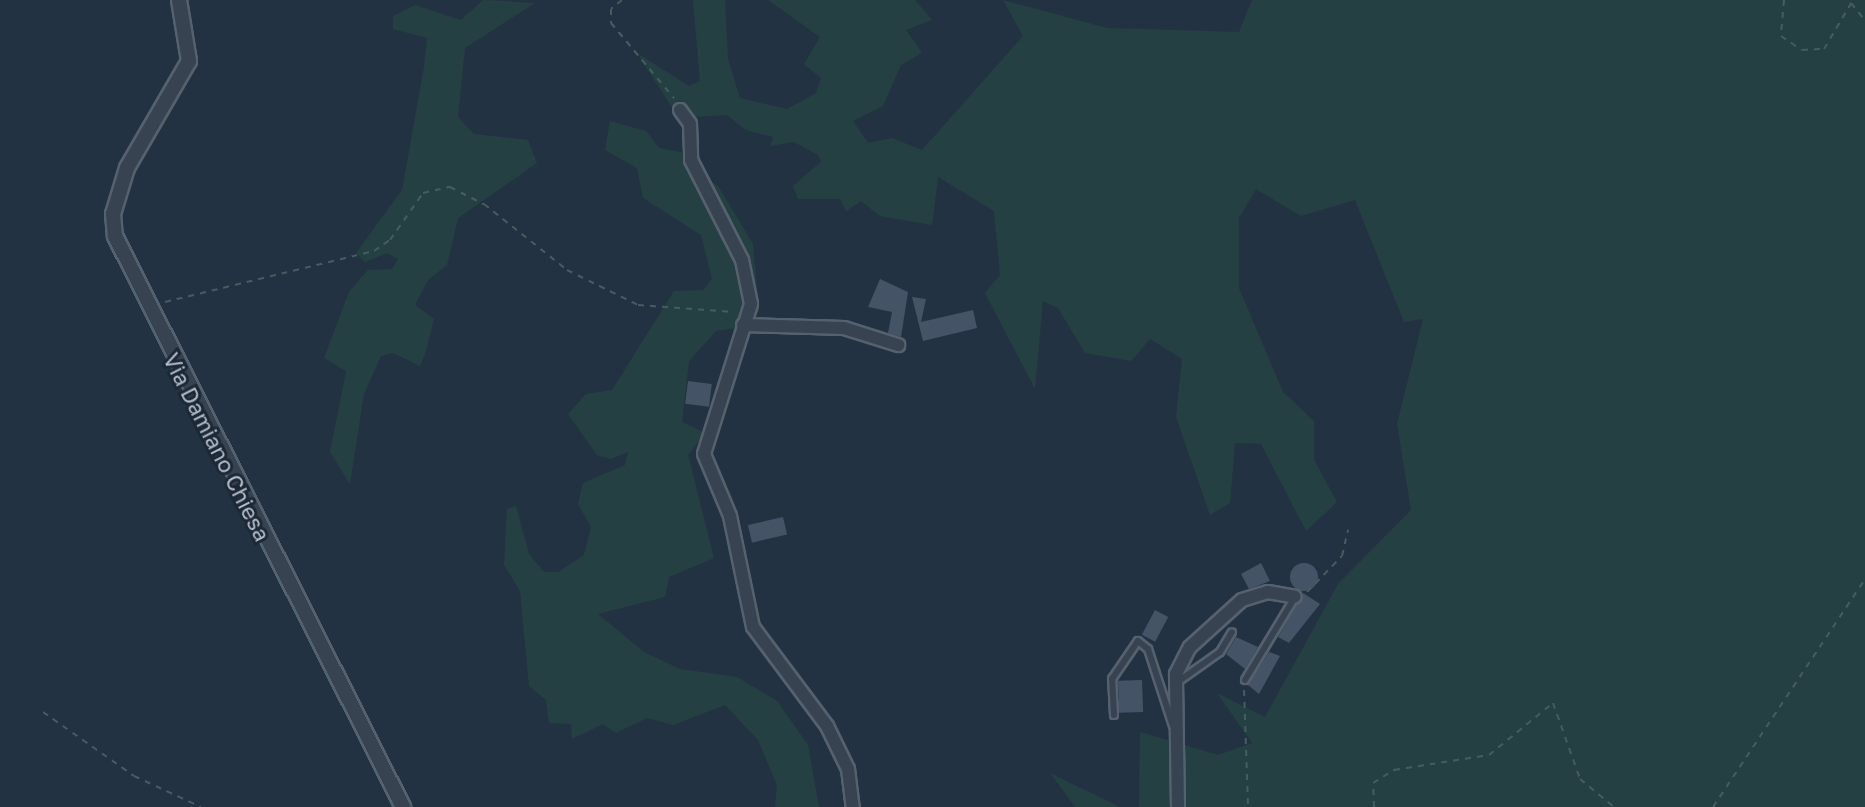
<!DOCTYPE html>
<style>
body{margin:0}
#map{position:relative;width:1865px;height:807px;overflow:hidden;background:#233242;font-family:"Golos Text",sans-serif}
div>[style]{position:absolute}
.green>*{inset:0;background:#254042}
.building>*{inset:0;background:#445466;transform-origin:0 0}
.round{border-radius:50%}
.path>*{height:2px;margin-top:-1px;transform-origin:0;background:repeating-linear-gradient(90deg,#445d5f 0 6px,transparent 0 12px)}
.roads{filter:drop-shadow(2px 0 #56616f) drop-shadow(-2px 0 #56616f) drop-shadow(0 2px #56616f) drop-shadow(0 -2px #56616f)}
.service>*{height:6px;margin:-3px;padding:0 3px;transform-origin:3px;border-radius:3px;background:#384351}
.minor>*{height:12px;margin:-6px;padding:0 6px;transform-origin:6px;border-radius:6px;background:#384351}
.tertiary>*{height:14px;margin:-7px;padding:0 7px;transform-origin:7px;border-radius:7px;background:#384351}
span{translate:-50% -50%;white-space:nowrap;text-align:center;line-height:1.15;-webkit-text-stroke:6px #1d2836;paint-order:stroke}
.street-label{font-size:22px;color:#b4becc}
</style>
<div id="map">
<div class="green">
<i style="clip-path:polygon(483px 0,535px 3px,465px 48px,458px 117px,474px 134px,528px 140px,537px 163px,458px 218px,447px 265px,428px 280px,415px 305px,434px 319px,425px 354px,420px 366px,393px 353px,381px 356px,364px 394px,350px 484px,330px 452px,346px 371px,324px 358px,349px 292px,368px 270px,392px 269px,398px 259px,387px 253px,365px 262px,356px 253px,402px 190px,424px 67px,427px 38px,393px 29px,393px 16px,415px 5px,461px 20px)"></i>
<i style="clip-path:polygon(693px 0,725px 0,728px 59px,740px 98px,787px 109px,816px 93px,821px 78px,804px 64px,820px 37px,768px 0,915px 0,932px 20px,906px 30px,922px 53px,901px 65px,883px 106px,853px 121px,868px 143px,892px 138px,922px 150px,1023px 36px,1003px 0,1107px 28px,1239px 32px,1252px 0,1865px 0,1865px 807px,1139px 807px,1140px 732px,1218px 755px,1252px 743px,1217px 693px,1265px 717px,1338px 584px,1411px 510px,1397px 424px,1423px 319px,1404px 322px,1355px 200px,1301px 216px,1256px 189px,1239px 218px,1239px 288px,1283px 392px,1314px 421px,1314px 460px,1337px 502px,1306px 531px,1261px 444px,1235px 443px,1230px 503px,1210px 515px,1176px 417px,1182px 359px,1150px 339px,1131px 361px,1085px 353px,1058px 308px,1043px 301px,1035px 389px,985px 293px,1000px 275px,994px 211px,938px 177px,932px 225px,880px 216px,861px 201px,846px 211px,840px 199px,798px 199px,793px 186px,821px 162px,818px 155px,794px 142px,770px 146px,773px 137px,746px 130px,727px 115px,679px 118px,637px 53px,689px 86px,700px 81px)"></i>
<i style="clip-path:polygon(610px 121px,646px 131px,659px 148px,685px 153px,697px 173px,718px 186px,753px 244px,759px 312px,748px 326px,716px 331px,689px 361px,682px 422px,705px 433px,688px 455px,714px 558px,669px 577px,665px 597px,598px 614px,644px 652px,680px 669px,737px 677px,777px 701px,808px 745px,819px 807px,775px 807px,777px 785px,758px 740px,725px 705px,673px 725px,647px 718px,616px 733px,603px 724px,572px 739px,571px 724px,549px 723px,546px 700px,529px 686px,520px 591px,504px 565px,507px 509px,516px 506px,529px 554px,544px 572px,558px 572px,584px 555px,591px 527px,578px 504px,583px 483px,625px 465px,628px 452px,611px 459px,597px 455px,568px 414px,586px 394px,612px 390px,674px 291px,703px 290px,712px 279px,701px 235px,643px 198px,637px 168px,605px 150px)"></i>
<i style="clip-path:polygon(1050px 773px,1120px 807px,1075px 807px)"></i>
</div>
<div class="building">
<i style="clip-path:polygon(880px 279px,908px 292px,901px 337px,888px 333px,892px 312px,868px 307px)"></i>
<i style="clip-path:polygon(912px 297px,926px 299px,921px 322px,973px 310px,977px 328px,923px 341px)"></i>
<i style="left:688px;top:381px;width:24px;height:23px;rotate:7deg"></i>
<i style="left:783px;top:517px;width:18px;height:36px;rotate:77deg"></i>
<i style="clip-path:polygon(1261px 563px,1270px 581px,1249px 589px,1241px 574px)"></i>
<i class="round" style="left:1290px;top:563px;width:28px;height:28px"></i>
<i style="clip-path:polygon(1303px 593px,1320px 604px,1289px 643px,1278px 637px)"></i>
<i style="left:1155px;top:610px;width:15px;height:28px;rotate:28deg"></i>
<i style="clip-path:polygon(1236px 637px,1258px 647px,1245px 669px,1226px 654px)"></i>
<i style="clip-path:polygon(1269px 652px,1280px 656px,1259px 694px,1248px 685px)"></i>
<i style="left:1142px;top:680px;width:32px;height:24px;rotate:88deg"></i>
</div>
<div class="path">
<i style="left:622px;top:0;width:14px;rotate:141deg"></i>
<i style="left:611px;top:9px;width:14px;rotate:90deg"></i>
<i style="left:611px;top:23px;width:98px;rotate:50deg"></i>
<i style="left:1784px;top:0;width:36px;rotate:95deg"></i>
<i style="left:1781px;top:36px;width:25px;rotate:34deg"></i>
<i style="left:1802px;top:50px;width:22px;rotate:-3deg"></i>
<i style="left:1824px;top:49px;width:57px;rotate:-59.4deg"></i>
<i style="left:1851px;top:3px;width:22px;rotate:51deg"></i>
<i style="left:165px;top:302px;width:215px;rotate:-13.7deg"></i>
<i style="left:374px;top:251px;width:19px;rotate:-35deg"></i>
<i style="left:390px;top:240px;width:57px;rotate:-54.9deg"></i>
<i style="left:423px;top:193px;width:28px;rotate:-13deg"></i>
<i style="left:450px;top:187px;width:38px;rotate:27deg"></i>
<i style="left:484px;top:204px;width:106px;rotate:38.5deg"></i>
<i style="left:567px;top:270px;width:79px;rotate:26.2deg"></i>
<i style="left:638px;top:305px;width:96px;rotate:4.2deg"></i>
<i style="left:1307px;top:592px;width:50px;rotate:-45.8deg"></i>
<i style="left:1342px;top:556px;width:27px;rotate:-77deg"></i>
<i style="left:1244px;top:690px;width:117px;rotate:88deg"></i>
<i style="left:43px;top:712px;width:111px;rotate:35.1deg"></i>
<i style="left:134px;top:776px;width:74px;rotate:24.8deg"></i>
<i style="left:1374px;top:807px;width:24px;rotate:-92deg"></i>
<i style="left:1373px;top:783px;width:25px;rotate:-32deg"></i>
<i style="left:1394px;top:770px;width:96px;rotate:-9deg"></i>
<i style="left:1489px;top:755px;width:82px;rotate:-39.1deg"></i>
<i style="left:1553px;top:703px;width:81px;rotate:70.4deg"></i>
<i style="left:1580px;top:779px;width:44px;rotate:39.5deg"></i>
<i style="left:1713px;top:807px;width:274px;rotate:-56.3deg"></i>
</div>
<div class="roads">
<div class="service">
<i style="left:1245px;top:680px;width:97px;rotate:-58.9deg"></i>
<i style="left:1179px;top:681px;width:50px;rotate:-35.3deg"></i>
<i style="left:1220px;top:652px;width:23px;rotate:-59deg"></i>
<i style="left:1114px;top:715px;width:36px;rotate:-93deg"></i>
<i style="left:1112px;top:679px;width:46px;rotate:-55.6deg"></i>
<i style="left:1138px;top:641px;width:13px;rotate:39deg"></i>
<i style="left:1148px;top:649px;width:81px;rotate:72deg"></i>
</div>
<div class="minor">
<i style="left:680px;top:110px;width:17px;rotate:54deg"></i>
<i style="left:690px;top:124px;width:36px;rotate:88deg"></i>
<i style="left:691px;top:160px;width:112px;rotate:63deg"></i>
<i style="left:742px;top:260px;width:45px;rotate:78.4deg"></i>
<i style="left:751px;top:304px;width:157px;rotate:107.4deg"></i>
<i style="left:704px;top:454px;width:67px;rotate:67.2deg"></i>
<i style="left:730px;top:516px;width:113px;rotate:78.3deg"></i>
<i style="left:753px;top:627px;width:124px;rotate:53.2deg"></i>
<i style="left:827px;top:726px;width:48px;rotate:64deg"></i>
<i style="left:848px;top:769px;width:38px;rotate:83deg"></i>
<i style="left:743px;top:325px;width:101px;rotate:1.7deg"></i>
<i style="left:844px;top:328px;width:57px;rotate:17.5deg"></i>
<i style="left:1178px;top:807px;width:133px;rotate:-90.9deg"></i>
<i style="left:1176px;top:674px;width:30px;rotate:-63deg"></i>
<i style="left:1190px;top:647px;width:70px;rotate:-42.1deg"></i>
<i style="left:1242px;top:600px;width:27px;rotate:-17deg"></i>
<i style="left:1268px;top:592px;width:27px;rotate:10deg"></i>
</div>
<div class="tertiary">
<i style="left:179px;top:0;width:62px;rotate:80.7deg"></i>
<i style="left:189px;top:61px;width:124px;rotate:120.1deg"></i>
<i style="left:127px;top:168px;width:48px;rotate:106.9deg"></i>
<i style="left:113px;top:214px;width:22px;rotate:85deg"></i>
<i style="left:115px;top:236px;width:640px;rotate:63.23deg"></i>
</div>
</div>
<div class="street-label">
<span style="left:217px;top:447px;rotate:63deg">Via Damiano Chiesa</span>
</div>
</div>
